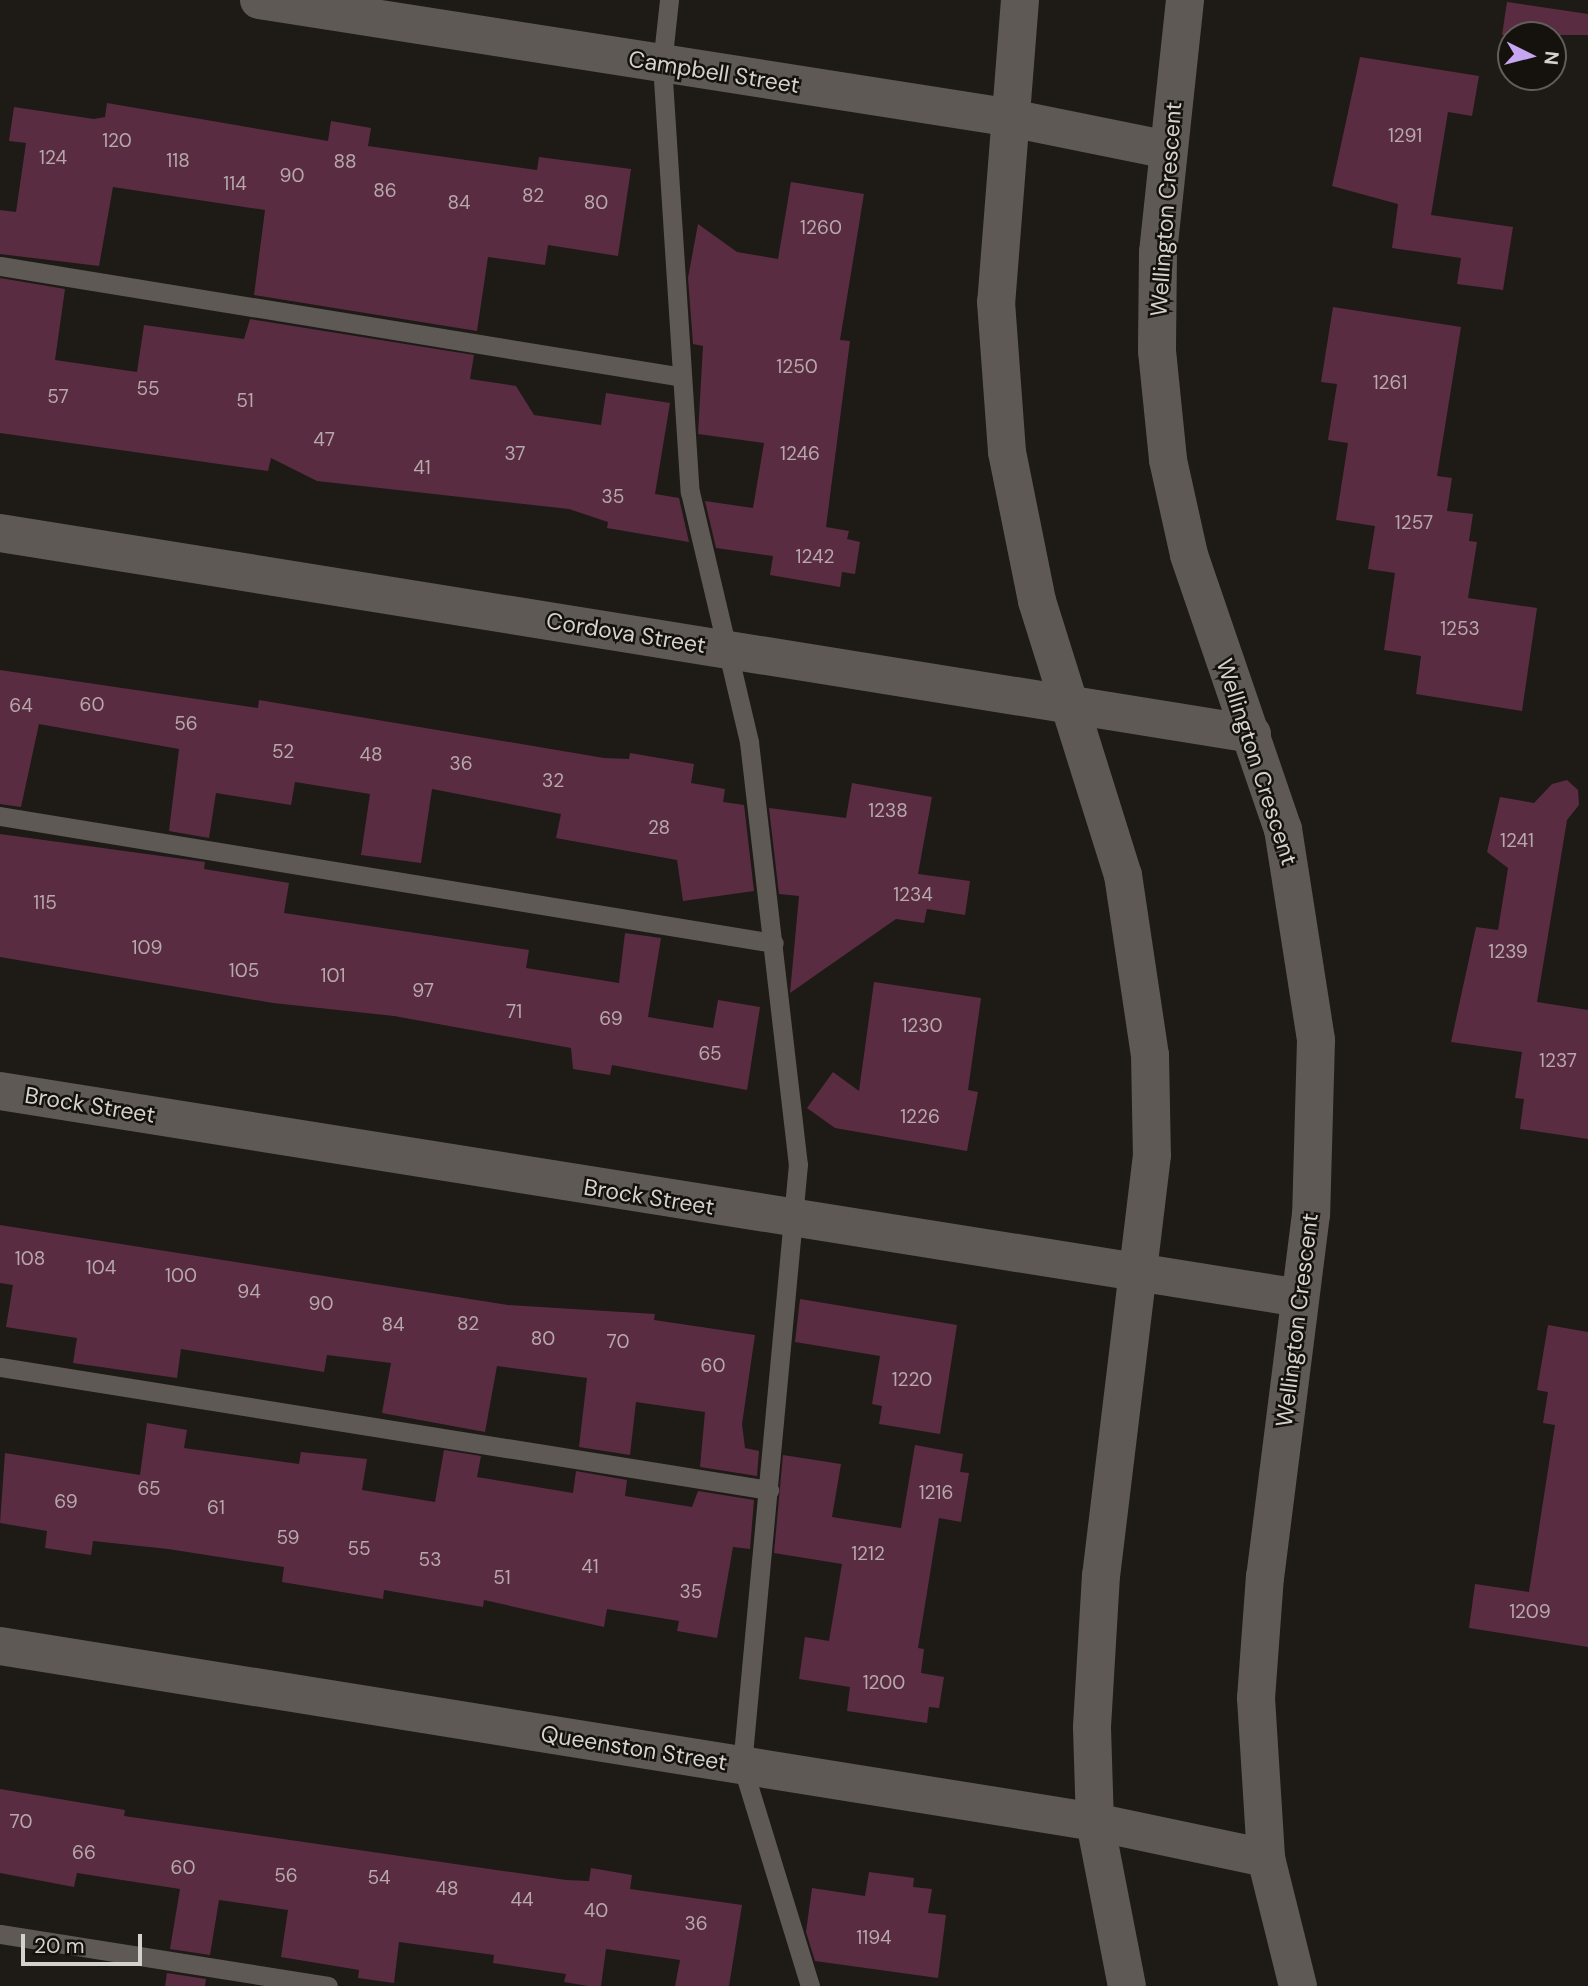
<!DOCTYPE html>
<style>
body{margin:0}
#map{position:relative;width:1588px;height:1986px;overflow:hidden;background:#1e1a16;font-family:"DM Sans",sans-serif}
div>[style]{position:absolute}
.building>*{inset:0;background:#5a2c42}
.service>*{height:19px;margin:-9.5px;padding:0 9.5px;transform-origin:9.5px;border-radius:9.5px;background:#5f5955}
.minor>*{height:38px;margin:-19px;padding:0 19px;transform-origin:19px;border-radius:19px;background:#5f5955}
span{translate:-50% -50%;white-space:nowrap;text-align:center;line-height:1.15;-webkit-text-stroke:5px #15110d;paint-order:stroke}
.number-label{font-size:19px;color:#b6a8ab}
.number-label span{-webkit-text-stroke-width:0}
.street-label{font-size:23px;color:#d4d1ce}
.north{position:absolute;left:1497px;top:21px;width:70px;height:70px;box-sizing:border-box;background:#15110d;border:2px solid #615e5a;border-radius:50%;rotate:96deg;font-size:19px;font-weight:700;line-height:28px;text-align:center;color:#d4d1ce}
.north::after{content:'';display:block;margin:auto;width:24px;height:32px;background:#c6a6f0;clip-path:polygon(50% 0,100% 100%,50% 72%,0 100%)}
.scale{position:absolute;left:21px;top:1934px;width:121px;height:32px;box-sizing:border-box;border:4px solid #d4d1ce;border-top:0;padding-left:9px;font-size:21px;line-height:24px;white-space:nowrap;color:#d4d1ce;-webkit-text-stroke:5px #15110d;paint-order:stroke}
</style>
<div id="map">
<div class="building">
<i style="clip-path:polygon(1507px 2px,1588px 14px,1588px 35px,1502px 35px)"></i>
<i style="clip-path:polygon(1360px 57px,1479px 76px,1472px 116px,1448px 112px,1431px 215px,1513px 227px,1503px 290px,1457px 284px,1461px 258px,1392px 248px,1398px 204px,1332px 186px)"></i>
<i style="clip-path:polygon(107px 103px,328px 141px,331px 121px,371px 128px,368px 146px,537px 170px,539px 157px,631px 169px,618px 256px,548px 245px,545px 265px,488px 257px,477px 331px,254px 295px,265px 210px,113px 187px,99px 266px,0 254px,0 210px,16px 212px,26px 143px,9px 141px,14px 107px,94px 119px,105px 117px)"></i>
<i style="clip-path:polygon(791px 182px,864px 194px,840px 340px,850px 341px,826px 527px,849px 531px,847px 539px,860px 542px,855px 574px,842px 572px,840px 587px,770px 575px,773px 556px,716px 548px,705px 501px,753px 508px,764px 443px,698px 434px,703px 346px,693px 344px,688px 278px,698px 224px,737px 252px,778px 259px)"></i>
<i style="clip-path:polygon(0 278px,65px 289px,55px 360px,137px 372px,144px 325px,244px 339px,250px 319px,474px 355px,470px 379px,516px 386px,534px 415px,601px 425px,606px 393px,670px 403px,655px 494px,679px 498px,689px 542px,607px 528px,608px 522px,569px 509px,317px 481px,271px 458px,268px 471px,0 433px)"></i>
<i style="clip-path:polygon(1333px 307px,1461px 327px,1437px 476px,1452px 478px,1447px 511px,1473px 514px,1469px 541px,1477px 542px,1468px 598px,1537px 608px,1522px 711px,1416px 694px,1421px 656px,1384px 650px,1395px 573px,1368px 569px,1375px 526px,1336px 520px,1348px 443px,1328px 440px,1337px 384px,1321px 382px)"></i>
<i style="clip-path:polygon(0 670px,258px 708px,259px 700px,604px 758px,629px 759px,630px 753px,694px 764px,691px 783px,725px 789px,723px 802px,744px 805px,754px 891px,683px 901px,677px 860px,556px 838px,561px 814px,432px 789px,421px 863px,361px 855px,370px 794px,295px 782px,291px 805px,216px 793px,209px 838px,169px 831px,179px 749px,39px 724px,21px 807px,0 804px)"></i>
<i style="clip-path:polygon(1567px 780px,1578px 790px,1579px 805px,1567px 820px,1537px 1002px,1588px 1010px,1588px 1139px,1520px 1129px,1524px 1099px,1515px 1098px,1522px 1052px,1451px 1042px,1476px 927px,1498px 930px,1508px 868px,1487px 852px,1500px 797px,1534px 803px,1552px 784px)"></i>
<i style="clip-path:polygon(852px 783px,932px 797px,918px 874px,970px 881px,965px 915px,927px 909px,924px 923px,896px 919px,790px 993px,799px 896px,779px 894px,769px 808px,846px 818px)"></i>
<i style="clip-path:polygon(0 834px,205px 862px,204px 869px,289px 883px,284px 913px,529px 950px,526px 968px,619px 983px,625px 933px,661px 938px,648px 1017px,713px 1028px,718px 1000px,760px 1007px,747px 1090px,612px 1065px,610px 1075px,573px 1069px,571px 1048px,394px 1016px,273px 1003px,0 957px)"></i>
<i style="clip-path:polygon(874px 982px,981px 998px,968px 1090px,978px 1092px,967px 1151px,835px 1128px,807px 1108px,833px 1072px,859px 1091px)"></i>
<i style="clip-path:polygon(0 1225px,508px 1305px,655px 1314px,654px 1320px,755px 1335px,742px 1424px,745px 1448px,759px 1451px,757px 1476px,700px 1467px,705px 1412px,636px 1402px,630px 1455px,579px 1447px,587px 1378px,497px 1366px,485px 1432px,382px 1413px,391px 1363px,327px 1355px,324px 1372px,181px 1349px,177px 1378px,73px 1363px,77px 1338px,6px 1327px,13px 1285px,0 1283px)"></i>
<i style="clip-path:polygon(800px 1299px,957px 1325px,940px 1434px,879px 1424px,882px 1406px,872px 1404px,880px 1356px,795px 1342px)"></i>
<i style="clip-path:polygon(1548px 1325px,1588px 1332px,1588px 1647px,1469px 1628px,1475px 1584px,1529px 1592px,1555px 1425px,1543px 1423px,1548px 1392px,1537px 1390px)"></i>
<i style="clip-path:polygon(147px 1423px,187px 1430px,184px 1448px,299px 1464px,301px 1452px,367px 1459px,362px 1490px,435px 1502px,444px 1450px,481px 1456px,477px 1477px,573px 1493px,576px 1471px,627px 1480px,625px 1496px,692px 1507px,698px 1491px,754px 1500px,750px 1549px,733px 1547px,717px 1638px,677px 1631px,679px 1621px,607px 1609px,604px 1627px,484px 1600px,483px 1607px,384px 1590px,383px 1599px,324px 1589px,282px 1582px,284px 1567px,168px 1549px,93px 1541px,91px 1555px,45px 1548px,47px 1531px,0 1523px,5px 1453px,140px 1475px)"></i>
<i style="clip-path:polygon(915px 1445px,963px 1454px,960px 1472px,969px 1473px,961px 1522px,939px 1518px,918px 1648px,924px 1649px,921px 1673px,944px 1677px,939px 1708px,929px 1707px,927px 1723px,847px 1711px,850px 1687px,799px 1679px,805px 1637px,829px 1641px,842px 1564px,774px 1553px,783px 1455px,841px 1464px,832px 1517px,901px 1528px)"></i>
<i style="clip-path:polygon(0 1789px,125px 1810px,124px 1816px,566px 1880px,589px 1881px,591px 1868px,632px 1875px,630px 1889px,742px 1905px,729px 1986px,675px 1986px,680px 1960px,606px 1949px,601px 1986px,588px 1986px,564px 1982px,566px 1974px,493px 1963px,494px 1955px,399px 1942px,394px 1983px,358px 1978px,359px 1970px,281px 1957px,288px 1910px,219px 1900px,210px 1955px,170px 1949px,180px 1889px,77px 1873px,74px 1887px,0 1873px)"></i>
<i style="clip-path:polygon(869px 1872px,914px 1878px,913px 1887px,932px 1889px,928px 1913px,946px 1915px,938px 1978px,815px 1961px,806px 1932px,812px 1888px,865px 1896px)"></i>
<i style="clip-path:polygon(167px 1973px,206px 1979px,205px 1986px,165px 1986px)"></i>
</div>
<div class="service">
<i style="left:669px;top:0;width:64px;rotate:96.2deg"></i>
<i style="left:662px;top:64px;width:429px;rotate:86.3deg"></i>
<i style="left:690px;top:492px;width:257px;rotate:76.7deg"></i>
<i style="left:749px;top:742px;width:425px;rotate:83.4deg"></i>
<i style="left:798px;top:1164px;width:604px;rotate:95.32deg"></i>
<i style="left:742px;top:1765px;width:231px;rotate:72.9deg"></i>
<i style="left:0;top:266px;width:691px;rotate:9.24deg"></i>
<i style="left:0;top:816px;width:784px;rotate:9.32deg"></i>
<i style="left:0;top:1367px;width:779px;rotate:9.09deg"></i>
<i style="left:0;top:1934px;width:332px;rotate:9deg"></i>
</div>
<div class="minor">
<i style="left:259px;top:0;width:756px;rotate:8.9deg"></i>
<i style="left:1006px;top:117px;width:165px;rotate:11.5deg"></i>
<i style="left:1020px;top:0;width:303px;rotate:94.5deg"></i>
<i style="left:996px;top:302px;width:150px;rotate:85.8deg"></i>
<i style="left:1007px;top:452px;width:152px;rotate:78.6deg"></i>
<i style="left:1037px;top:601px;width:287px;rotate:72.6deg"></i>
<i style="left:1123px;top:875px;width:182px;rotate:81.5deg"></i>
<i style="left:1150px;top:1055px;width:100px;rotate:88.9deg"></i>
<i style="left:1152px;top:1155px;width:423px;rotate:96.9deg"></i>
<i style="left:1101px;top:1575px;width:153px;rotate:93.4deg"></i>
<i style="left:1092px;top:1728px;width:94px;rotate:88.2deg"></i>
<i style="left:1095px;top:1822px;width:167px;rotate:79deg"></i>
<i style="left:1185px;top:0;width:253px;rotate:96.1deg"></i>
<i style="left:1158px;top:252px;width:99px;rotate:90.6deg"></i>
<i style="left:1157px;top:351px;width:110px;rotate:84.2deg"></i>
<i style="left:1168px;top:460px;width:97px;rotate:77.5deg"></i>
<i style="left:1189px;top:555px;width:290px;rotate:71.1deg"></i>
<i style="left:1283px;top:829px;width:214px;rotate:81.1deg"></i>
<i style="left:1316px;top:1040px;width:174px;rotate:91.6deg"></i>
<i style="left:1311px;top:1214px;width:365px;rotate:97.2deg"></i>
<i style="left:1265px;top:1576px;width:122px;rotate:94.2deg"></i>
<i style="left:1256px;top:1698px;width:160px;rotate:86.4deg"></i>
<i style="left:1266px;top:1858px;width:132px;rotate:76deg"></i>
<i style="left:0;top:533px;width:1268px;rotate:9.12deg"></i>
<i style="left:0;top:1091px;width:1315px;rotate:9.05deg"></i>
<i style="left:0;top:1646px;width:1109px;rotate:9.13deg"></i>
<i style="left:1095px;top:1822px;width:175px;rotate:11.9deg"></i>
</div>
<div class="number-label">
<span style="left:1405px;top:136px">1291</span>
<span style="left:117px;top:141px">120</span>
<span style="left:53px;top:158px">124</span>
<span style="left:178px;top:161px">118</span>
<span style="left:345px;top:162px">88</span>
<span style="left:292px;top:176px">90</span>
<span style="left:235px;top:184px">114</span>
<span style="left:385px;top:191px">86</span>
<span style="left:533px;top:196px">82</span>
<span style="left:459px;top:203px">84</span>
<span style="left:596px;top:203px">80</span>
<span style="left:821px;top:228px">1260</span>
<span style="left:797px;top:367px">1250</span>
<span style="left:1390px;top:383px">1261</span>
<span style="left:148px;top:389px">55</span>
<span style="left:58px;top:397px">57</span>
<span style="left:245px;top:401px">51</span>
<span style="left:324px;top:440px">47</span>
<span style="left:515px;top:454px">37</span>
<span style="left:800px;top:454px">1246</span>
<span style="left:422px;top:468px">41</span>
<span style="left:613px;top:497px">35</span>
<span style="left:1414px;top:523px">1257</span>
<span style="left:815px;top:557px">1242</span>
<span style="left:1460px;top:629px">1253</span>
<span style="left:92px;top:705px">60</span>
<span style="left:21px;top:706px">64</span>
<span style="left:186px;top:724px">56</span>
<span style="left:283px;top:752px">52</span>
<span style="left:371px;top:755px">48</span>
<span style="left:461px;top:764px">36</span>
<span style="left:553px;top:781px">32</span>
<span style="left:888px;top:811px">1238</span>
<span style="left:659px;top:828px">28</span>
<span style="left:1517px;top:841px">1241</span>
<span style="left:913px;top:895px">1234</span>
<span style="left:45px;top:903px">115</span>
<span style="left:147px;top:948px">109</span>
<span style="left:1508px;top:952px">1239</span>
<span style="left:244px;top:971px">105</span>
<span style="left:333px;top:976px">101</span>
<span style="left:423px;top:991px">97</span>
<span style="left:514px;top:1012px">71</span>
<span style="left:611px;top:1019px">69</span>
<span style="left:922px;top:1026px">1230</span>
<span style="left:710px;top:1054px">65</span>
<span style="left:1558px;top:1061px">1237</span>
<span style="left:920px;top:1117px">1226</span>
<span style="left:30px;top:1259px">108</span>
<span style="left:101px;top:1268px">104</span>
<span style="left:181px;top:1276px">100</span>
<span style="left:249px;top:1292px">94</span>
<span style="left:321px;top:1304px">90</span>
<span style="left:468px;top:1324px">82</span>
<span style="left:393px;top:1325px">84</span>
<span style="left:543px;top:1339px">80</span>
<span style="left:618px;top:1342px">70</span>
<span style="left:713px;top:1366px">60</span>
<span style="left:912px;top:1380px">1220</span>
<span style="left:149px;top:1489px">65</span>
<span style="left:936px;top:1493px">1216</span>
<span style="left:66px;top:1502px">69</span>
<span style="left:216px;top:1508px">61</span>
<span style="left:288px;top:1538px">59</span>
<span style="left:359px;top:1549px">55</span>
<span style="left:868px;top:1554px">1212</span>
<span style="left:430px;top:1560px">53</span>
<span style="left:590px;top:1567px">41</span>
<span style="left:502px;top:1578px">51</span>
<span style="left:691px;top:1592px">35</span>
<span style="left:1530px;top:1612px">1209</span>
<span style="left:884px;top:1683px">1200</span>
<span style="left:21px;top:1822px">70</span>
<span style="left:84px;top:1853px">66</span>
<span style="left:183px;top:1868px">60</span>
<span style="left:286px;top:1876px">56</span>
<span style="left:379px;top:1878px">54</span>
<span style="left:447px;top:1889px">48</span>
<span style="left:522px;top:1900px">44</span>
<span style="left:596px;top:1911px">40</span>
<span style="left:696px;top:1924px">36</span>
<span style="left:874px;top:1938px">1194</span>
</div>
<div class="street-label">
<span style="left:714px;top:72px;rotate:9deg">Campbell Street</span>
<span style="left:1166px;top:209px;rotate:-86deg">Wellington Crescent</span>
<span style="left:626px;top:633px;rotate:9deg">Cordova Street</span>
<span style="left:1257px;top:762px;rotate:72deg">Wellington Crescent</span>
<span style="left:90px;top:1105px;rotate:9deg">Brock Street</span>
<span style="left:649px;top:1197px;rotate:9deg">Brock Street</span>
<span style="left:1297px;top:1320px;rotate:-83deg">Wellington Crescent</span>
<span style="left:634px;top:1748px;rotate:9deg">Queenston Street</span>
</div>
<div class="north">N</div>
<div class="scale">20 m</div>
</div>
